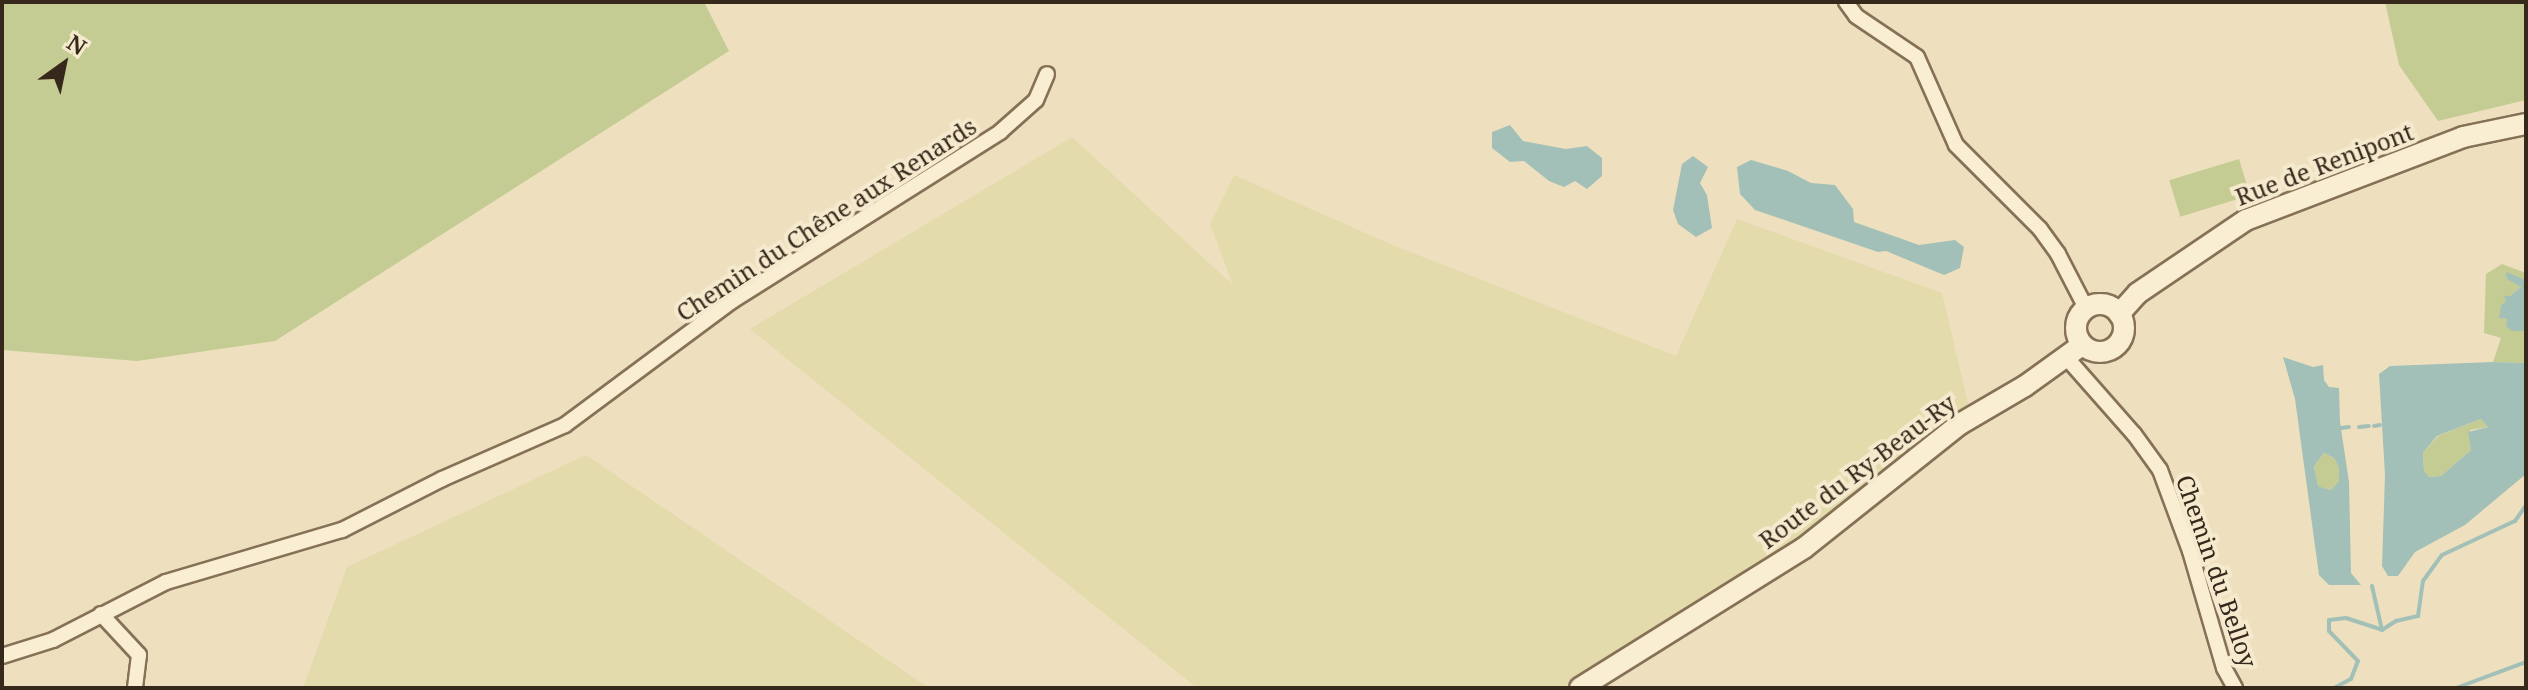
<!DOCTYPE html>
<meta charset="utf-8">
<style>
body{margin:0}
#map{position:relative;width:2528px;height:690px;overflow:hidden;background:#eee0bf;font-family:"Noto Serif",serif}
div>[style]{position:absolute}
.farmland>*{inset:0;background:#e3dbac}
.green>*{inset:0;background:#c5cc93;transform-origin:0 0}
.water>*{inset:0;background:#a2c0b7}
.stream>*{height:4px;margin:-2px;padding:0 2px;transform-origin:2px;border-radius:2px;background:#a2c0b7}
.roads{filter:drop-shadow(2px 0 #867157) drop-shadow(-2px 0 #867157) drop-shadow(0 2px #867157) drop-shadow(0 -2px #867157)}
.street>*{height:14px;margin:-7px;padding:0 7px;transform-origin:7px;border-radius:7px;background:#f9edd2}
.secondary>*{height:20px;margin:-10px;padding:0 10px;transform-origin:10px;border-radius:10px;background:#f9edd2}
.secondary>.ring{margin:-10px;padding:0;box-sizing:content-box;background:none;border:20px solid #f9edd2;border-radius:50%}
span{translate:-50% -50%;white-space:nowrap;text-align:center;line-height:1.15;-webkit-text-stroke:8px #f5eace;paint-order:stroke}
.street-label{font-size:24px;color:#36291c}
.frame{position:absolute;inset:0;border:4px solid #36291c;pointer-events:none}
.north{position:absolute;left:24px;top:24px;width:80px;height:80px;-webkit-text-stroke:6px #f5eace;paint-order:stroke;rotate:33deg;font-size:22px;font-weight:700;line-height:32px;text-align:center;color:#36291c}
.north::after{content:'';display:block;margin:auto;width:28px;height:36px;background:#36291c;clip-path:polygon(50% 0,100% 100%,50% 72%,0 100%)}
</style>
<div id="map">
<div class="farmland">
<i style="clip-path:polygon(1072px 137px,1233px 285px,1210px 224px,1234px 175px,1395px 246px,1676px 356px,1737px 219px,1942px 293px,1969px 407px,1787px 553px,1562px 688px,1197px 688px,750px 329px)"></i>
<i style="clip-path:polygon(586px 455px,929px 688px,303px 688px,347px 567px)"></i>
</div>
<div class="green">
<i style="clip-path:polygon(2px 2px,704px 2px,729px 51px,275px 341px,137px 361px,2px 350px)"></i>
<i style="clip-path:polygon(2385px 2px,2526px 2px,2526px 100px,2438px 121px,2399px 65px)"></i>
<i style="left:2239px;top:159px;width:38px;height:73px;rotate:73deg"></i>
<i style="clip-path:polygon(2502px 264px,2526px 273px,2526px 280px,2507px 273px,2521px 287px,2510px 296px,2500px 318px,2507px 319px,2512px 331px,2526px 331px,2526px 363px,2493px 362px,2501px 338px,2484px 333px,2486px 274px)"></i>
<i style="clip-path:polygon(2481px 419px,2488px 427px,2470px 430px,2471px 450px,2441px 476px,2429px 477px,2424px 471px,2423px 453px,2438px 436px)"></i>
<i style="clip-path:polygon(2324px 453px,2334px 458px,2339px 468px,2339px 481px,2331px 490px,2318px 486px,2314px 466px)"></i>
</div>
<div class="water">
<i style="clip-path:polygon(1510px 125px,1523px 141px,1566px 149px,1587px 146px,1602px 158px,1602px 176px,1587px 189px,1575px 181px,1564px 187px,1549px 181px,1524px 161px,1510px 162px,1492px 148px,1492px 132px)"></i>
<i style="clip-path:polygon(1693px 156px,1708px 167px,1700px 183px,1707px 195px,1712px 228px,1696px 237px,1678px 224px,1673px 210px,1682px 164px)"></i>
<i style="clip-path:polygon(1751px 160px,1788px 171px,1811px 183px,1835px 185px,1853px 209px,1854px 222px,1919px 245px,1955px 240px,1964px 247px,1960px 268px,1944px 275px,1886px 251px,1878px 252px,1755px 210px,1740px 194px,1737px 167px)"></i>
<i style="clip-path:polygon(2506px 272px,2526px 280px,2526px 331px,2512px 331px,2506px 326px,2507px 319px,2499px 318px,2501px 305px,2506px 302px,2504px 296px,2510px 296px,2521px 287px,2507px 279px)"></i>
<i style="clip-path:polygon(evenodd,2283px 357px,2313px 367px,2323px 365px,2324px 380px,2329px 387px,2339px 388px,2340px 422px,2349px 482px,2351px 573px,2361px 585px,2329px 585px,2319px 575px,2295px 399px,2283px 357px,2324px 453px,2334px 458px,2339px 468px,2339px 481px,2331px 490px,2318px 486px,2314px 466px,2324px 453px)"></i>
<i style="clip-path:polygon(evenodd,2493px 362px,2526px 363px,2526px 474px,2465px 525px,2415px 552px,2398px 576px,2388px 576px,2382px 566px,2385px 475px,2379px 374px,2390px 366px,2493px 362px,2481px 419px,2488px 427px,2468px 432px,2471px 450px,2441px 476px,2429px 477px,2424px 471px,2423px 453px,2437px 436px,2481px 419px)"></i>
</div>
<div class="stream">
<i style="left:2374px;top:426px;width:6px;rotate:-9deg"></i>
<i style="left:2359px;top:427px;width:10px;rotate:-6deg"></i>
<i style="left:2341px;top:428px;width:8px;rotate:-7deg"></i>
<i style="left:2372px;top:586px;width:45px;rotate:77.2deg"></i>
<i style="left:2334px;top:688px;width:19px;rotate:-28deg"></i>
<i style="left:2351px;top:679px;width:19px;rotate:-69deg"></i>
<i style="left:2358px;top:661px;width:42px;rotate:-134deg"></i>
<i style="left:2329px;top:631px;width:11px;rotate:-90deg"></i>
<i style="left:2329px;top:620px;width:17px;rotate:-7deg"></i>
<i style="left:2346px;top:618px;width:38px;rotate:18deg"></i>
<i style="left:2382px;top:630px;width:17px;rotate:-33deg"></i>
<i style="left:2396px;top:621px;width:23px;rotate:-13deg"></i>
<i style="left:2418px;top:616px;width:35px;rotate:-82deg"></i>
<i style="left:2423px;top:581px;width:32px;rotate:-54deg"></i>
<i style="left:2442px;top:555px;width:81px;rotate:-25deg"></i>
<i style="left:2515px;top:521px;width:19px;rotate:-55deg"></i>
<i style="left:2456px;top:688px;width:75px;rotate:-20.4deg"></i>
</div>
<div class="roads">
<div class="street">
<i style="left:1846px;top:2px;width:17px;rotate:54deg"></i>
<i style="left:1856px;top:16px;width:73px;rotate:33.9deg"></i>
<i style="left:1917px;top:57px;width:96px;rotate:66.1deg"></i>
<i style="left:1956px;top:145px;width:119px;rotate:45deg"></i>
<i style="left:2040px;top:229px;width:31px;rotate:54deg"></i>
<i style="left:2058px;top:254px;width:61px;rotate:62.6deg"></i>
<i style="left:2066px;top:357px;width:103px;rotate:48.6deg"></i>
<i style="left:2134px;top:434px;width:44px;rotate:54.2deg"></i>
<i style="left:2160px;top:470px;width:86px;rotate:69.7deg"></i>
<i style="left:2190px;top:551px;width:122px;rotate:73.8deg"></i>
<i style="left:2224px;top:668px;width:23px;rotate:61deg"></i>
<i style="left:101px;top:614px;width:56px;rotate:47.2deg"></i>
<i style="left:139px;top:655px;width:33px;rotate:97deg"></i>
<i style="left:2px;top:656px;width:53px;rotate:-17.4deg"></i>
<i style="left:53px;top:640px;width:127px;rotate:-27.2deg"></i>
<i style="left:166px;top:582px;width:184px;rotate:-16.5deg"></i>
<i style="left:342px;top:530px;width:112px;rotate:-27deg"></i>
<i style="left:442px;top:479px;width:134px;rotate:-23.7deg"></i>
<i style="left:565px;top:425px;width:208px;rotate:-36.6deg"></i>
<i style="left:732px;top:301px;width:317px;rotate:-32.2deg"></i>
<i style="left:1000px;top:132px;width:48px;rotate:-41.6deg"></i>
<i style="left:1036px;top:100px;width:28px;rotate:-67deg"></i>
</div>
<div class="secondary">
<i class="ring" style="left:2076px;top:304px;width:28px;height:28px"></i>
<i style="left:2119px;top:314px;width:28px;rotate:-48deg"></i>
<i style="left:2138px;top:293px;width:130px;rotate:-34.1deg"></i>
<i style="left:2246px;top:220px;width:232px;rotate:-20.9deg"></i>
<i style="left:2463px;top:137px;width:64px;rotate:-11.7deg"></i>
<i style="left:1580px;top:688px;width:264px;rotate:-32deg"></i>
<i style="left:1804px;top:548px;width:199px;rotate:-38.5deg"></i>
<i style="left:1960px;top:424px;width:75px;rotate:-30.3deg"></i>
<i style="left:2025px;top:386px;width:70px;rotate:-35.7deg"></i>
</div>
</div>
<div class="street-label">
<span style="left:2324px;top:164px;rotate:-21deg">Rue de Renipont</span>
<span style="left:826px;top:219px;rotate:-33deg">Chemin du Chêne aux Renards</span>
<span style="left:1857px;top:471px;rotate:-37deg">Route du Ry-Beau-Ry</span>
<span style="left:2217px;top:571px;rotate:71deg">Chemin du Belloy</span>
</div>
<div class="frame"></div>
<div class="north">N</div>
</div>
